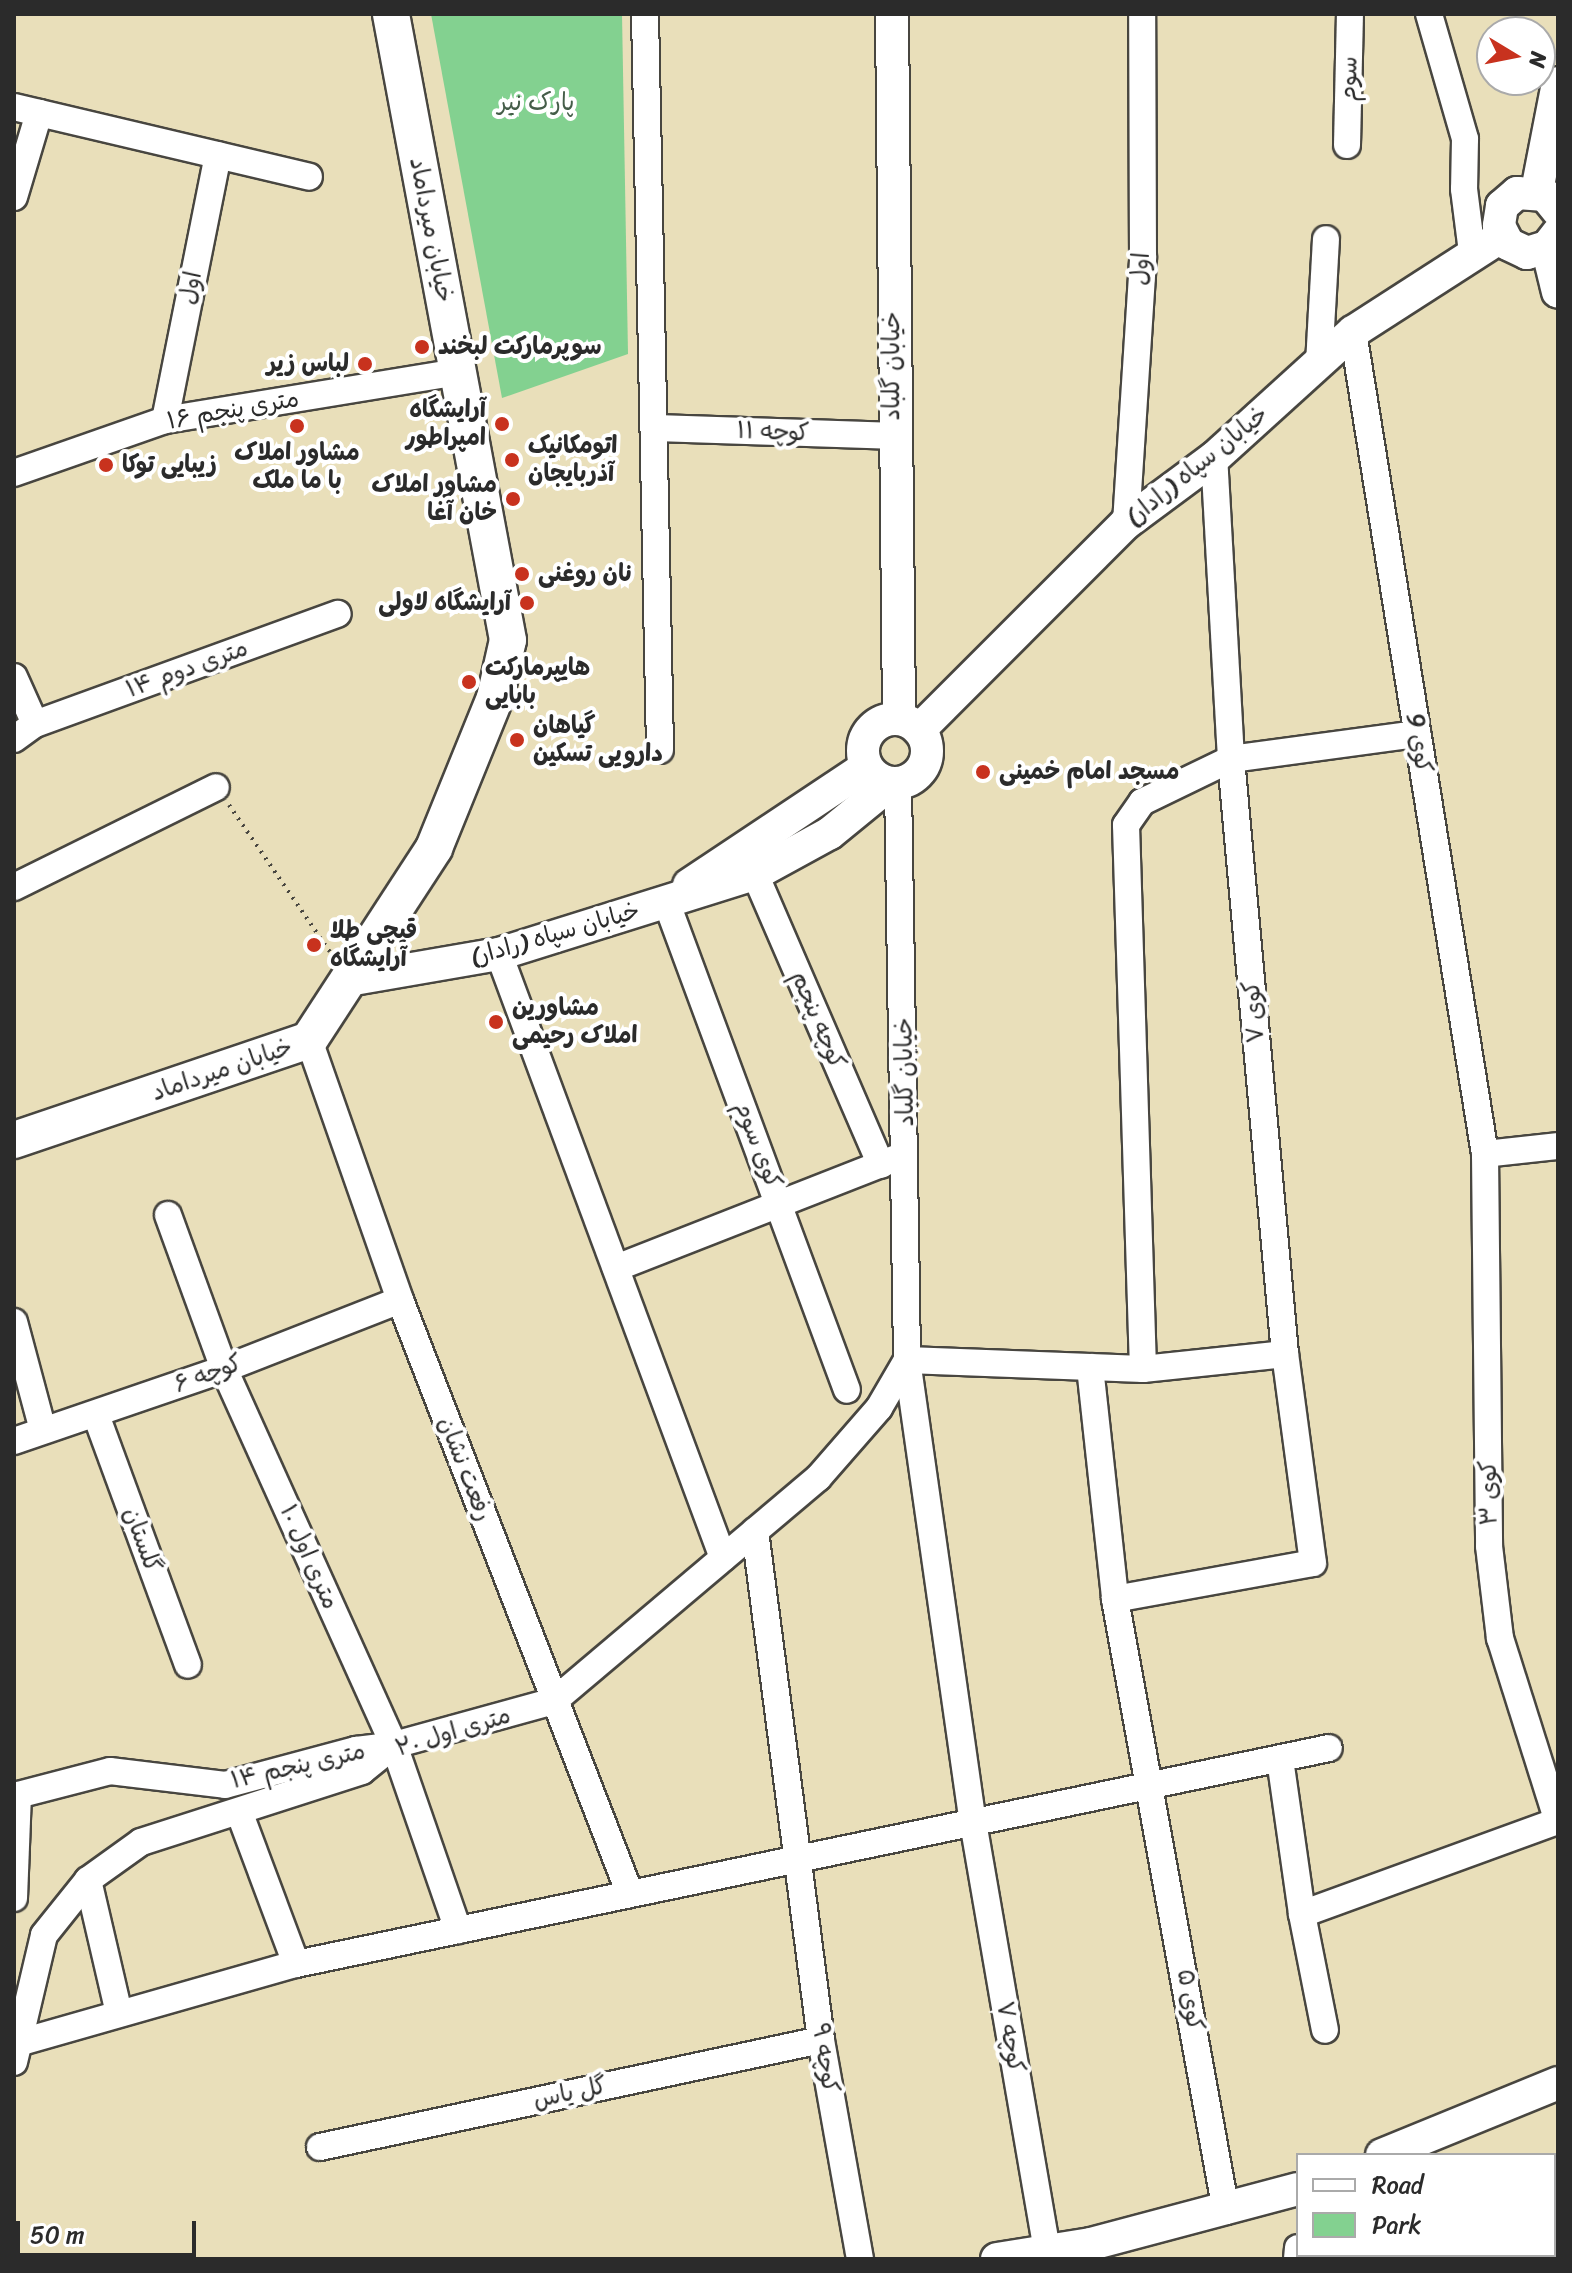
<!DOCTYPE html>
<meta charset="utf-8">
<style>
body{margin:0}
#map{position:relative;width:1572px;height:2273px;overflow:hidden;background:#e9dfba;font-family:Sriracha,"Playpen Sans Arabic",sans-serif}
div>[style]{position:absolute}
.green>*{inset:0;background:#83d190}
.path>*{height:4px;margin-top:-2px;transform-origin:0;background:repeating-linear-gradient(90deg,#484640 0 2px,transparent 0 8px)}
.roads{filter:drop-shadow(2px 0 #484640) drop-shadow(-2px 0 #484640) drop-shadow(0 2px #484640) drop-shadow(0 -2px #484640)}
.minor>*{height:26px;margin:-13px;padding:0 13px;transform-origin:13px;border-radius:13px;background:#fff}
.tertiary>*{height:32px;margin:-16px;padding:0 16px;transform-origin:16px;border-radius:16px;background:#fff}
.tertiary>.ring{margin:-16px;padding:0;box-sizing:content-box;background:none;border:32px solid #fff;border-radius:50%}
.secondary>*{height:36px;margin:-18px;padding:0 18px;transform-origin:18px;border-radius:18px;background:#fff}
.dots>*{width:22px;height:22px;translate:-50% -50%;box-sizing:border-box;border:4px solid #fff;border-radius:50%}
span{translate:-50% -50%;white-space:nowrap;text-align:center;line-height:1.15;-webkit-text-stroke:8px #fff;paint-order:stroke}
.street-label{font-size:24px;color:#2b2b2b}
.park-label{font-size:24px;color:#455d49}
.poi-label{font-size:24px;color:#2b2b2b;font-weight:700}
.left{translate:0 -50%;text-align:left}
.right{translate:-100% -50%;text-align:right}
.frame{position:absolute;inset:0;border:16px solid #2b2b2b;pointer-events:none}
.legend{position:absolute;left:1296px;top:2153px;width:260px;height:104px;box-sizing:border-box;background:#fff;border:2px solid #aaa;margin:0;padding:10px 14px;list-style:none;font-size:24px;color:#2b2b2b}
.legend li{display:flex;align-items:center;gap:16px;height:40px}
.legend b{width:40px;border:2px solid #aaa}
.north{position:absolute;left:1476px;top:16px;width:80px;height:80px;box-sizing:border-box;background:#fff;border:2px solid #aaa;border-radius:50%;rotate:100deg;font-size:22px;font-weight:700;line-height:32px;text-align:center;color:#2b2b2b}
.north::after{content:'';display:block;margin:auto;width:28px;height:36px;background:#c8321e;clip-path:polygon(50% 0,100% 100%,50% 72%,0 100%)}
.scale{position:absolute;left:16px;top:2221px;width:180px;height:36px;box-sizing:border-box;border:4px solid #2b2b2b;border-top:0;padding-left:10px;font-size:24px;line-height:28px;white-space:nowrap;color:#2b2b2b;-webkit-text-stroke:6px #fff;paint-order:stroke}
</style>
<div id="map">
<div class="green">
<i style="clip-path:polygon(431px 14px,622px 14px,628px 354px,502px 398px)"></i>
</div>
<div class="path">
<i style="left:229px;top:805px;width:178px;rotate:55.5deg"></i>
</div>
<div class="roads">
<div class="minor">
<i style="left:645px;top:14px;width:736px;rotate:88.83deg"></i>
<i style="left:1429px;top:14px;width:130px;rotate:73.9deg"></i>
<i style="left:1465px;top:139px;width:50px;rotate:91.1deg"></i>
<i style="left:1464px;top:189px;width:64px;rotate:82.8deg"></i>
<i style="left:14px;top:107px;width:303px;rotate:13.3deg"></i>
<i style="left:1347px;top:145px;width:131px;rotate:-88.7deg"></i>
<i style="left:14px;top:197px;width:88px;rotate:-73.4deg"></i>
<i style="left:1353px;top:332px;width:833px;rotate:80.88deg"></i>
<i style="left:1485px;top:1154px;width:392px;rotate:89.4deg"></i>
<i style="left:1489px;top:1546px;width:93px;rotate:83.2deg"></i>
<i style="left:1500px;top:1638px;width:193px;rotate:72.5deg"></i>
<i style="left:1319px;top:364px;width:125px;rotate:-86.8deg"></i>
<i style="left:165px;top:420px;width:270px;rotate:-78.7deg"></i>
<i style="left:654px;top:428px;width:238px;rotate:1.9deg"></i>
<i style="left:14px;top:473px;width:160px;rotate:-19.3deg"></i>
<i style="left:165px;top:420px;width:297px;rotate:-9.3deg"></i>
<i style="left:1126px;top:523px;width:267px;rotate:-86.3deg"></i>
<i style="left:1143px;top:257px;width:243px;rotate:-90.2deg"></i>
<i style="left:14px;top:677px;width:51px;rotate:65.9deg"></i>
<i style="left:14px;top:739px;width:26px;rotate:-36deg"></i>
<i style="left:35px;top:724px;width:322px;rotate:-20deg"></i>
<i style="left:898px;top:784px;width:576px;rotate:89.1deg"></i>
<i style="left:907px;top:1360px;width:467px;rotate:81.9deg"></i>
<i style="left:973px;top:1822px;width:435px;rotate:80.2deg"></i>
<i style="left:755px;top:874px;width:317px;rotate:66.6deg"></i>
<i style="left:14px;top:887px;width:225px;rotate:-26.3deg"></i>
<i style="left:666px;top:901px;width:521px;rotate:69.69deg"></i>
<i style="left:499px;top:954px;width:644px;rotate:69.65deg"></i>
<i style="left:309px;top:1040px;width:275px;rotate:70.7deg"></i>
<i style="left:400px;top:1300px;width:637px;rotate:68.83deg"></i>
<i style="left:1485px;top:1154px;width:73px;rotate:-6.3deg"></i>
<i style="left:168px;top:1215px;width:164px;rotate:70deg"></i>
<i style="left:224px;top:1369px;width:413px;rotate:65.7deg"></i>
<i style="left:394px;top:1745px;width:196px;rotate:70.9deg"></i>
<i style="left:616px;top:1268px;width:301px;rotate:-21.4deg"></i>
<i style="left:14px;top:1322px;width:112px;rotate:75deg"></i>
<i style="left:907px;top:1360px;width:236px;rotate:2.2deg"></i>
<i style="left:1143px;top:1369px;width:143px;rotate:-6deg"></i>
<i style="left:1090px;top:1367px;width:233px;rotate:83.8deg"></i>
<i style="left:1115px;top:1599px;width:622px;rotate:79.72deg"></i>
<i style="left:1143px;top:1369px;width:544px;rotate:-91.79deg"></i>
<i style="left:1126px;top:825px;width:28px;rotate:-55deg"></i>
<i style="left:1142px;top:802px;width:99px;rotate:-25.8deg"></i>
<i style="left:1231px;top:759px;width:188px;rotate:-7.7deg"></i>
<i style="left:96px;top:1415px;width:266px;rotate:69.8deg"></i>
<i style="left:14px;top:1441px;width:222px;rotate:-18.9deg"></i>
<i style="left:224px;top:1369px;width:189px;rotate:-21.4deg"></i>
<i style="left:755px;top:1531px;width:513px;rotate:82.61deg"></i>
<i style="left:821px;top:2040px;width:222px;rotate:79.9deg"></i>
<i style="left:1115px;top:1599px;width:201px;rotate:-10.3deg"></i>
<i style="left:1313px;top:1563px;width:211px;rotate:-97.6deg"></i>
<i style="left:1285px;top:1354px;width:597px;rotate:-95.19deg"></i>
<i style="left:1231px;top:759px;width:301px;rotate:-93.2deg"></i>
<i style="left:1280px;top:1759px;width:157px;rotate:81.9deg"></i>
<i style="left:1302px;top:1914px;width:118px;rotate:78.8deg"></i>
<i style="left:14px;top:1796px;width:99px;rotate:-14.6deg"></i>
<i style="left:110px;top:1771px;width:116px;rotate:6.9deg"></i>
<i style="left:225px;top:1785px;width:136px;rotate:-15deg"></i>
<i style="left:356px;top:1750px;width:38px;rotate:-7deg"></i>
<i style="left:240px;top:1814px;width:160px;rotate:69.5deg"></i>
<i style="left:88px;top:1880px;width:137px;rotate:76.9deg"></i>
<i style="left:14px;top:1898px;width:103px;rotate:-87.8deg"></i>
<i style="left:1302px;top:1914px;width:271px;rotate:-20deg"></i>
<i style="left:18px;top:2043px;width:289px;rotate:-15.9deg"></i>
<i style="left:296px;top:1964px;width:1055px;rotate:-11.81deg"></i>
<i style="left:14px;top:2062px;width:130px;rotate:-76.7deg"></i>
<i style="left:44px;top:1935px;width:70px;rotate:-51.3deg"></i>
<i style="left:88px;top:1880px;width:65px;rotate:-35.6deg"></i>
<i style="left:141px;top:1842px;width:232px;rotate:-17.8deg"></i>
<i style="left:362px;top:1771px;width:41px;rotate:-39.1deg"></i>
<i style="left:394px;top:1745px;width:166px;rotate:-15.4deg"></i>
<i style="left:554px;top:1701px;width:346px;rotate:-40.2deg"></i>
<i style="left:818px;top:1478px;width:93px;rotate:-48.9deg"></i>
<i style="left:879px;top:1408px;width:56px;rotate:-59.7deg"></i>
<i style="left:320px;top:2147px;width:512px;rotate:-12.06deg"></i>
<i style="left:1554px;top:2223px;width:4px;rotate:-27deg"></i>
<i style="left:1355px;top:2255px;width:5px;rotate:53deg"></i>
<i style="left:1297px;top:2259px;width:11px;rotate:-85deg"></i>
<i style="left:1466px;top:2259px;width:11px;rotate:-22deg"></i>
</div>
<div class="tertiary">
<i style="left:892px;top:14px;width:705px;rotate:89.43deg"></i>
<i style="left:1537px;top:191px;width:110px;rotate:-79deg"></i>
<i style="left:1558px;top:211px;width:21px;rotate:-129deg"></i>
<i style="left:1545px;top:195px;width:28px;rotate:-176deg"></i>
<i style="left:1517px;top:193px;width:20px;rotate:139deg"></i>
<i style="left:1502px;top:206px;width:20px;rotate:99deg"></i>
<i style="left:1499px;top:226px;width:20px;rotate:63deg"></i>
<i style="left:1508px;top:244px;width:21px;rotate:25deg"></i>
<i style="left:1527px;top:253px;width:21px;rotate:-17deg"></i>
<i style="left:1547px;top:247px;width:18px;rotate:-52deg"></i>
<i style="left:1547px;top:247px;width:46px;rotate:76.3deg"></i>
<i class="ring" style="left:863px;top:719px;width:32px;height:32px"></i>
<i style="left:919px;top:730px;width:293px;rotate:-45deg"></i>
<i style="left:1126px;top:523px;width:109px;rotate:-36.5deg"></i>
<i style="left:1214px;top:458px;width:188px;rotate:-42.2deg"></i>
<i style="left:1353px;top:332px;width:177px;rotate:-32.8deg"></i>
<i style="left:689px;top:885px;width:213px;rotate:-33.7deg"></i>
<i style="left:348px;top:980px;width:153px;rotate:-9.8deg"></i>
<i style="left:499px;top:954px;width:268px;rotate:-17.4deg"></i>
<i style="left:755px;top:874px;width:85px;rotate:-28.7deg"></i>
<i style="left:830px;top:833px;width:77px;rotate:-39.2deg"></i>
<i style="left:1382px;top:2155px;width:190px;rotate:-22.2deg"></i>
<i style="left:997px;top:2259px;width:95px;rotate:-9.1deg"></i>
<i style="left:1091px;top:2244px;width:214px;rotate:-14.9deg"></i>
</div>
<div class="secondary">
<i style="left:14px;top:1140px;width:311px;rotate:-18.7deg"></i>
<i style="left:309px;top:1040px;width:229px;rotate:-56.9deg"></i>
<i style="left:434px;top:848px;width:162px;rotate:-67.9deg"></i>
<i style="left:495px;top:698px;width:59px;rotate:-77.4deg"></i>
<i style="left:508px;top:640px;width:637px;rotate:-100.59deg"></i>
</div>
</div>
<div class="dots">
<i style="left:422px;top:347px;background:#c8321e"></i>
<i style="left:365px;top:364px;background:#c8321e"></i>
<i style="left:502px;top:424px;background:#c8321e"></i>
<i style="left:297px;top:426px;background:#c8321e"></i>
<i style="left:512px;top:460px;background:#c8321e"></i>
<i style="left:106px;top:465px;background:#c8321e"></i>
<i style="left:513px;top:499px;background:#c8321e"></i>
<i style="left:522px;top:574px;background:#c8321e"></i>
<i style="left:527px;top:603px;background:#c8321e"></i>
<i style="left:469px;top:682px;background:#c8321e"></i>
<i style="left:517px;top:740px;background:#c8321e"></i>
<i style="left:983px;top:772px;background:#c8321e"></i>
<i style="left:314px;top:945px;background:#c8321e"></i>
<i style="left:496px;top:1022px;background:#c8321e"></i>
</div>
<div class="street-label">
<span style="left:1349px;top:79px;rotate:-89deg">سوم</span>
<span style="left:431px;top:230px;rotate:79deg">خیابان میرداماد</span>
<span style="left:1141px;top:269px;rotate:-87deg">اول</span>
<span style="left:191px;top:288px;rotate:-79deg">اول</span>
<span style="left:892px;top:366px;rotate:-90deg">خیابان گلباد</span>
<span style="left:233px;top:410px;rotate:-10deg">۱۶ متری پنجم</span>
<span style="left:773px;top:432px;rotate:2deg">کوچه ۱۱</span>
<span style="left:1197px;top:466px;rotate:-39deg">خیابان سپاه (رادار)</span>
<span style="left:187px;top:669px;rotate:-20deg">۱۴ متری دوم</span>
<span style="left:1419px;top:743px;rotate:81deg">کوی 9</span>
<span style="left:555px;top:934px;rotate:-16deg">خیابان سپاه (رادار)</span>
<span style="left:1254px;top:1012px;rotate:-95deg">کوی ۷</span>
<span style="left:818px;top:1020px;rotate:67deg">کوچه پنجم</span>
<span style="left:222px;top:1070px;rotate:-19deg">خیابان میرداماد</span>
<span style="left:905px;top:1072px;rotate:-91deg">خیابان گلباد</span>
<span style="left:758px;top:1145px;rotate:69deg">کوی سوم</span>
<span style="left:208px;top:1374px;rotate:-20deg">کوچه ۶</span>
<span style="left:465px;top:1469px;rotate:69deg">رفعت نشان</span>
<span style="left:1489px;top:1493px;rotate:-91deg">کوی ۳</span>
<span style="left:142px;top:1540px;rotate:70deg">گلستان</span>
<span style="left:309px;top:1557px;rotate:66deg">۱۰ متری اول</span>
<span style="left:453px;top:1732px;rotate:-17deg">۲۰ متری اول</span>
<span style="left:298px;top:1766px;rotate:-13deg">۱۴ متری پنجم</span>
<span style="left:1190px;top:2000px;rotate:80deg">کوی ۵</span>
<span style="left:1010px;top:2037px;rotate:80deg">کوچه ۷</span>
<span style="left:825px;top:2058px;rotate:81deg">کوچه ۹</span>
<span style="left:570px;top:2093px;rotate:-12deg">گل یاس</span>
</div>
<div class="park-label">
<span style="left:536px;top:103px">پارک نیر</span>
</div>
<div class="poi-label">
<span class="left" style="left:438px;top:347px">سوپرمارکت لبخند</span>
<span class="right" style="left:349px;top:364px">لباس زیر</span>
<span class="right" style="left:486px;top:424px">آرایشگاه<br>امپراطور</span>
<span class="left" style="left:528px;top:460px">اتومکانیک<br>آذربایجان</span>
<span style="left:297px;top:467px">مشاور املاک<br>با ما ملک</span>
<span class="left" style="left:122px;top:465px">زیبایی توکا</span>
<span class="right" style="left:497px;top:499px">مشاور املاک<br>خان آغا</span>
<span class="left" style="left:538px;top:574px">نان روغنی</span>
<span class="right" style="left:511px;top:603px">آرایشگاه لاولی</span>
<span class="left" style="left:485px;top:682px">هایپرمارکت<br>بابایی</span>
<span class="left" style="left:533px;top:740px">گیاهان<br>دارویی تسکین</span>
<span class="left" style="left:999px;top:772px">مسجد امام خمینی</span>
<span class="left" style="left:330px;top:945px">قیچی طلا<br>آرایشگاه</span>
<span class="left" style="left:512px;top:1022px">مشاورین<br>املاک رحیمی</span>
</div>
<div class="frame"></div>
<ul class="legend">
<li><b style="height:10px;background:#fff"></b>Road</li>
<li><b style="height:22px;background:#83d190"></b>Park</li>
</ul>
<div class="north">N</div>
<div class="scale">50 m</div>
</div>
